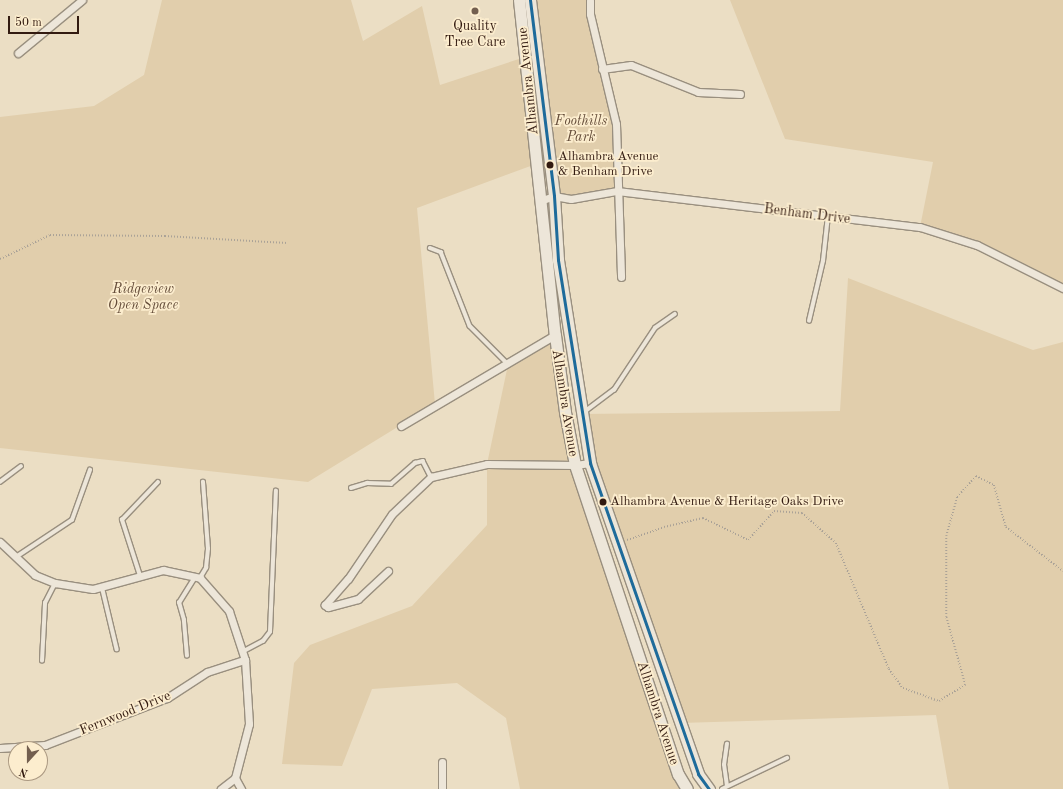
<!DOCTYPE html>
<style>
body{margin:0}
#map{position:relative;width:1063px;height:789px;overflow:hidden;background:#ebdec4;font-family:"Old Standard TT",serif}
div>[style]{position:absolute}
.green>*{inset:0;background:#e1ceac}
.path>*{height:1.5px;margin-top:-0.75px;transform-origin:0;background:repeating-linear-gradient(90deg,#aaa297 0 1px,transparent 0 3px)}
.roads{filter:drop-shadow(1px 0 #998f7f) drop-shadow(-1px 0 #998f7f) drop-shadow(0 1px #998f7f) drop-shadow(0 -1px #998f7f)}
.service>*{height:3.5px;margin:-1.75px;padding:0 1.75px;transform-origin:1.75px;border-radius:1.75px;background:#ede6d9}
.minor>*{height:7px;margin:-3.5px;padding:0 3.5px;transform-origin:3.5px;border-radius:3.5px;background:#ede6d9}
.secondary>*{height:11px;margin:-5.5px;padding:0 5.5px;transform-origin:5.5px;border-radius:5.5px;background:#ede6d9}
.bus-1>*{height:3px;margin:-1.5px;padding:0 1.5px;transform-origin:1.5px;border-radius:1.5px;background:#1e6b9b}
.dots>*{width:11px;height:11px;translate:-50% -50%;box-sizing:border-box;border:2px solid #fcedce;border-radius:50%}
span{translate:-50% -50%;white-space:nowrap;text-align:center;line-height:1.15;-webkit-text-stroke:3.5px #fcedce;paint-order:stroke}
.bus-label{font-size:13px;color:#321a10}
.left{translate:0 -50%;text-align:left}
.poi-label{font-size:14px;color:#321a10}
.street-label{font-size:14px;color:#321a10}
.park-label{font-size:14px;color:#644c39;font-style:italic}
.north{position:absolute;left:8px;top:741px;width:40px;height:40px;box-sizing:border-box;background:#fcedce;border:1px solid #ab9982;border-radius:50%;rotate:201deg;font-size:11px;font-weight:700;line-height:16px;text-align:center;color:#321a10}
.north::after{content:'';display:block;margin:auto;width:14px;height:18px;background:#735f4f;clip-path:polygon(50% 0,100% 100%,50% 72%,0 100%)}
.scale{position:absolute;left:8px;top:16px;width:71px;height:18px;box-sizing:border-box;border:2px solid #321a10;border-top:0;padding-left:5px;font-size:12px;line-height:14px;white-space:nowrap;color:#321a10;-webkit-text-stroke:3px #fcedce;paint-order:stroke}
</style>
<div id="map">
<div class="green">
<i style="clip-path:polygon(162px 0,351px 0,363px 41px,422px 6px,440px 85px,525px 57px,536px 164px,417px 208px,435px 404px,308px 482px,0 448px,0 117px,94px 106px,144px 75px)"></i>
<i style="clip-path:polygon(530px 0,590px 0,616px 124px,617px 191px,571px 199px,554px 196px)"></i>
<i style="clip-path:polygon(730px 0,1063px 0,1063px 288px,977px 245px,920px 227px,933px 162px,785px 139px)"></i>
<i style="clip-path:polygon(848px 278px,1033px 350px,1063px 342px,1063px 789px,949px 789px,936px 715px,680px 723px,618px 544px,581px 414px,840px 411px)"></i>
<i style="clip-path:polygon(555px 335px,575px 465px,687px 789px,520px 789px,506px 718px,457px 683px,372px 689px,342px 766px,282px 764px,294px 663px,310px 645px,412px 606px,487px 525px,487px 464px,509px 360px)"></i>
</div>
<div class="path">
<i style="left:0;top:259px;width:55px;rotate:-25.6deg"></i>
<i style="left:50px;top:235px;width:115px;rotate:0.5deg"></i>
<i style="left:165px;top:236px;width:123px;rotate:3.3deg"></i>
<i style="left:627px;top:540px;width:39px;rotate:-19deg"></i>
<i style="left:664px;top:527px;width:40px;rotate:-13deg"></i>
<i style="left:703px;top:518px;width:50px;rotate:26.1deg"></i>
<i style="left:748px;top:540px;width:39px;rotate:-48deg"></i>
<i style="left:774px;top:511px;width:28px;rotate:4deg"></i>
<i style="left:802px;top:513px;width:45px;rotate:41.4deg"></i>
<i style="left:836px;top:543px;width:137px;rotate:67.2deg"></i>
<i style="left:889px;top:669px;width:24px;rotate:54deg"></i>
<i style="left:903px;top:688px;width:38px;rotate:20deg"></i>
<i style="left:939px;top:701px;width:31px;rotate:-32deg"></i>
<i style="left:965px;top:685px;width:71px;rotate:-105.6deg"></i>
<i style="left:946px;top:617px;width:81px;rotate:-90deg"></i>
<i style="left:946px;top:536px;width:41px;rotate:-74.2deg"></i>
<i style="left:957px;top:497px;width:28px;rotate:-48deg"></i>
<i style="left:976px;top:476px;width:20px;rotate:27deg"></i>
<i style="left:994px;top:485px;width:44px;rotate:74.1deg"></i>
<i style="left:1006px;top:527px;width:72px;rotate:37.7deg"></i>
</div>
<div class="roads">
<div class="service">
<i style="left:430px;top:248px;width:12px;rotate:20deg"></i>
<i style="left:441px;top:252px;width:79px;rotate:68.6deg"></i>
<i style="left:470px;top:326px;width:51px;rotate:45deg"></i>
<i style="left:809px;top:321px;width:62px;rotate:-76.9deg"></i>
<i style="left:823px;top:261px;width:45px;rotate:-83.7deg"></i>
<i style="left:583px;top:413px;width:39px;rotate:-37deg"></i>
<i style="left:614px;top:390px;width:74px;rotate:-56.5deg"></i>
<i style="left:655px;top:328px;width:24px;rotate:-35deg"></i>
<i style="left:0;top:482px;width:26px;rotate:-37deg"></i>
<i style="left:351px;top:488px;width:17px;rotate:-17deg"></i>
<i style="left:367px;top:483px;width:24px;rotate:2deg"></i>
<i style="left:391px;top:484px;width:32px;rotate:-41deg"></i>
<i style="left:415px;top:463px;width:8px;rotate:-14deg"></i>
<i style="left:423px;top:461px;width:18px;rotate:63deg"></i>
<i style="left:16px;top:557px;width:67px;rotate:-33.5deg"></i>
<i style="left:72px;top:520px;width:53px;rotate:-70.2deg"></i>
<i style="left:140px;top:576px;width:59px;rotate:-107.8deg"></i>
<i style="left:122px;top:520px;width:52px;rotate:-46.5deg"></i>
<i style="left:200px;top:578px;width:12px;rotate:-59deg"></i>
<i style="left:206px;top:568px;width:19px;rotate:-84deg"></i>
<i style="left:208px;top:549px;width:67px;rotate:-94.3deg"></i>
<i style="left:102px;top:586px;width:65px;rotate:76.6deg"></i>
<i style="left:242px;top:652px;width:24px;rotate:-28deg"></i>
<i style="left:263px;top:641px;width:11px;rotate:-52deg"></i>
<i style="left:270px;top:632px;width:141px;rotate:-87.6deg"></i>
<i style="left:187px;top:656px;width:36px;rotate:-95deg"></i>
<i style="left:184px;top:620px;width:18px;rotate:-106deg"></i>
<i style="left:179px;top:603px;width:31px;rotate:-58deg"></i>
<i style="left:42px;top:661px;width:58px;rotate:-87deg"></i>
<i style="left:45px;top:603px;width:22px;rotate:-63deg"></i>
<i style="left:727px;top:786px;width:21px;rotate:-98deg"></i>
<i style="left:724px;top:765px;width:21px;rotate:-82deg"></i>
<i style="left:722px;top:789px;width:72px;rotate:-25.5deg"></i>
</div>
<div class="minor">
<i style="left:590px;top:0;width:14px;rotate:90deg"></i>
<i style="left:590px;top:14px;width:113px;rotate:76.7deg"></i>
<i style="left:616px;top:124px;width:153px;rotate:88.1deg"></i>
<i style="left:18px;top:53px;width:83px;rotate:-39.6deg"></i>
<i style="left:602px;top:69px;width:29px;rotate:-8deg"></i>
<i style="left:631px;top:65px;width:72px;rotate:21.9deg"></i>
<i style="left:698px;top:92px;width:42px;rotate:2.7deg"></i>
<i style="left:540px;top:201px;width:15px;rotate:-20deg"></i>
<i style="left:554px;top:196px;width:17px;rotate:10deg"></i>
<i style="left:571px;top:199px;width:47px;rotate:-9.9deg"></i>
<i style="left:617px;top:191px;width:305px;rotate:6.8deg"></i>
<i style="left:920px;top:227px;width:60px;rotate:17.5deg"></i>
<i style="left:977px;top:245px;width:96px;rotate:26.6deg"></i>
<i style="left:401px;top:426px;width:179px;rotate:-30.6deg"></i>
<i style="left:0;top:542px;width:48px;rotate:43.3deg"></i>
<i style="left:35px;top:575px;width:22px;rotate:22deg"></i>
<i style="left:55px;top:583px;width:38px;rotate:9deg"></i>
<i style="left:93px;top:589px;width:73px;rotate:-15.2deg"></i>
<i style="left:163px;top:570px;width:38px;rotate:12deg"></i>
<i style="left:200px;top:578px;width:44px;rotate:48.7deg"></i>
<i style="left:229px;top:611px;width:52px;rotate:71.9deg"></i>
<i style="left:245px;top:660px;width:64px;rotate:86.4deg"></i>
<i style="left:249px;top:724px;width:56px;rotate:104.5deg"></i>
<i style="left:235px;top:778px;width:18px;rotate:142deg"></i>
<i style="left:388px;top:571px;width:41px;rotate:137deg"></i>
<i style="left:358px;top:599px;width:31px;rotate:165deg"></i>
<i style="left:328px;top:607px;width:4px;rotate:-146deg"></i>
<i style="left:325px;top:605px;width:35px;rotate:-49deg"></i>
<i style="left:348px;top:579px;width:78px;rotate:-55.9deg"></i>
<i style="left:392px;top:514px;width:54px;rotate:-43.5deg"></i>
<i style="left:431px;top:477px;width:57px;rotate:-13.1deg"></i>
<i style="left:487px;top:464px;width:88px;rotate:0.7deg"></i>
<i style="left:575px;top:465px;width:15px;rotate:-8deg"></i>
<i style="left:0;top:748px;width:45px;rotate:-3.8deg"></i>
<i style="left:45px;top:745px;width:131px;rotate:-21.1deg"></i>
<i style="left:167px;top:698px;width:48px;rotate:-33deg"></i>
<i style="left:207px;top:672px;width:40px;rotate:-18deg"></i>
<i style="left:442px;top:762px;width:27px;rotate:90deg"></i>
<i style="left:235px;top:778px;width:13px;rotate:61deg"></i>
</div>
<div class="secondary">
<i style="left:519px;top:0;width:337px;rotate:83.9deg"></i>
<i style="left:555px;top:335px;width:78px;rotate:82.6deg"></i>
<i style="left:565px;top:412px;width:54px;rotate:79.3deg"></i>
<i style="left:575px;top:465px;width:326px;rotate:71.6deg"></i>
<i style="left:678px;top:774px;width:17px;rotate:59deg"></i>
<i style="left:530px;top:0;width:197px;rotate:83deg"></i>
<i style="left:554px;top:196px;width:64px;rotate:86.4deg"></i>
<i style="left:558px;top:260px;width:206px;rotate:81deg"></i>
<i style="left:590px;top:463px;width:329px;rotate:70.8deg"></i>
<i style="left:698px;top:774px;width:19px;rotate:54deg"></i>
</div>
</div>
<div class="bus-1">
<i style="left:530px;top:0;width:197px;rotate:83deg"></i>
<i style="left:554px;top:196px;width:64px;rotate:86.4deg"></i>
<i style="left:558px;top:260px;width:206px;rotate:81deg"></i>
<i style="left:590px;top:463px;width:329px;rotate:70.8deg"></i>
<i style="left:698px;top:774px;width:19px;rotate:54deg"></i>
</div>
<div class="dots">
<i style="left:475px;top:11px;background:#735f4f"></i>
<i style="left:550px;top:165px;background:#321a10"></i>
<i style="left:603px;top:502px;background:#321a10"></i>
</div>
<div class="bus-label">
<span class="left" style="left:558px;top:165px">Alhambra Avenue<br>&amp; Benham Drive</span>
<span class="left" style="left:610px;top:502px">Alhambra Avenue &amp; Heritage Oaks Drive</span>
</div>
<div class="poi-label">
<span style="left:475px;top:34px">Quality<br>Tree Care</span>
</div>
<div class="street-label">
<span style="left:528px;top:81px;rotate:-96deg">Alhambra Avenue</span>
<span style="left:807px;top:214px;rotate:7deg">Benham Drive</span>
<span style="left:565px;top:403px;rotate:81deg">Alhambra Avenue</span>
<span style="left:125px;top:713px;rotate:-22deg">Fernwood Drive</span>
<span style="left:658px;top:713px;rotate:72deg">Alhambra Avenue</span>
</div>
<div class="park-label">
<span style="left:581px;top:129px">Foothills<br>Park</span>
<span style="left:143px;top:297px">Ridgeview<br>Open Space</span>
</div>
<div class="north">N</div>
<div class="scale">50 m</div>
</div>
